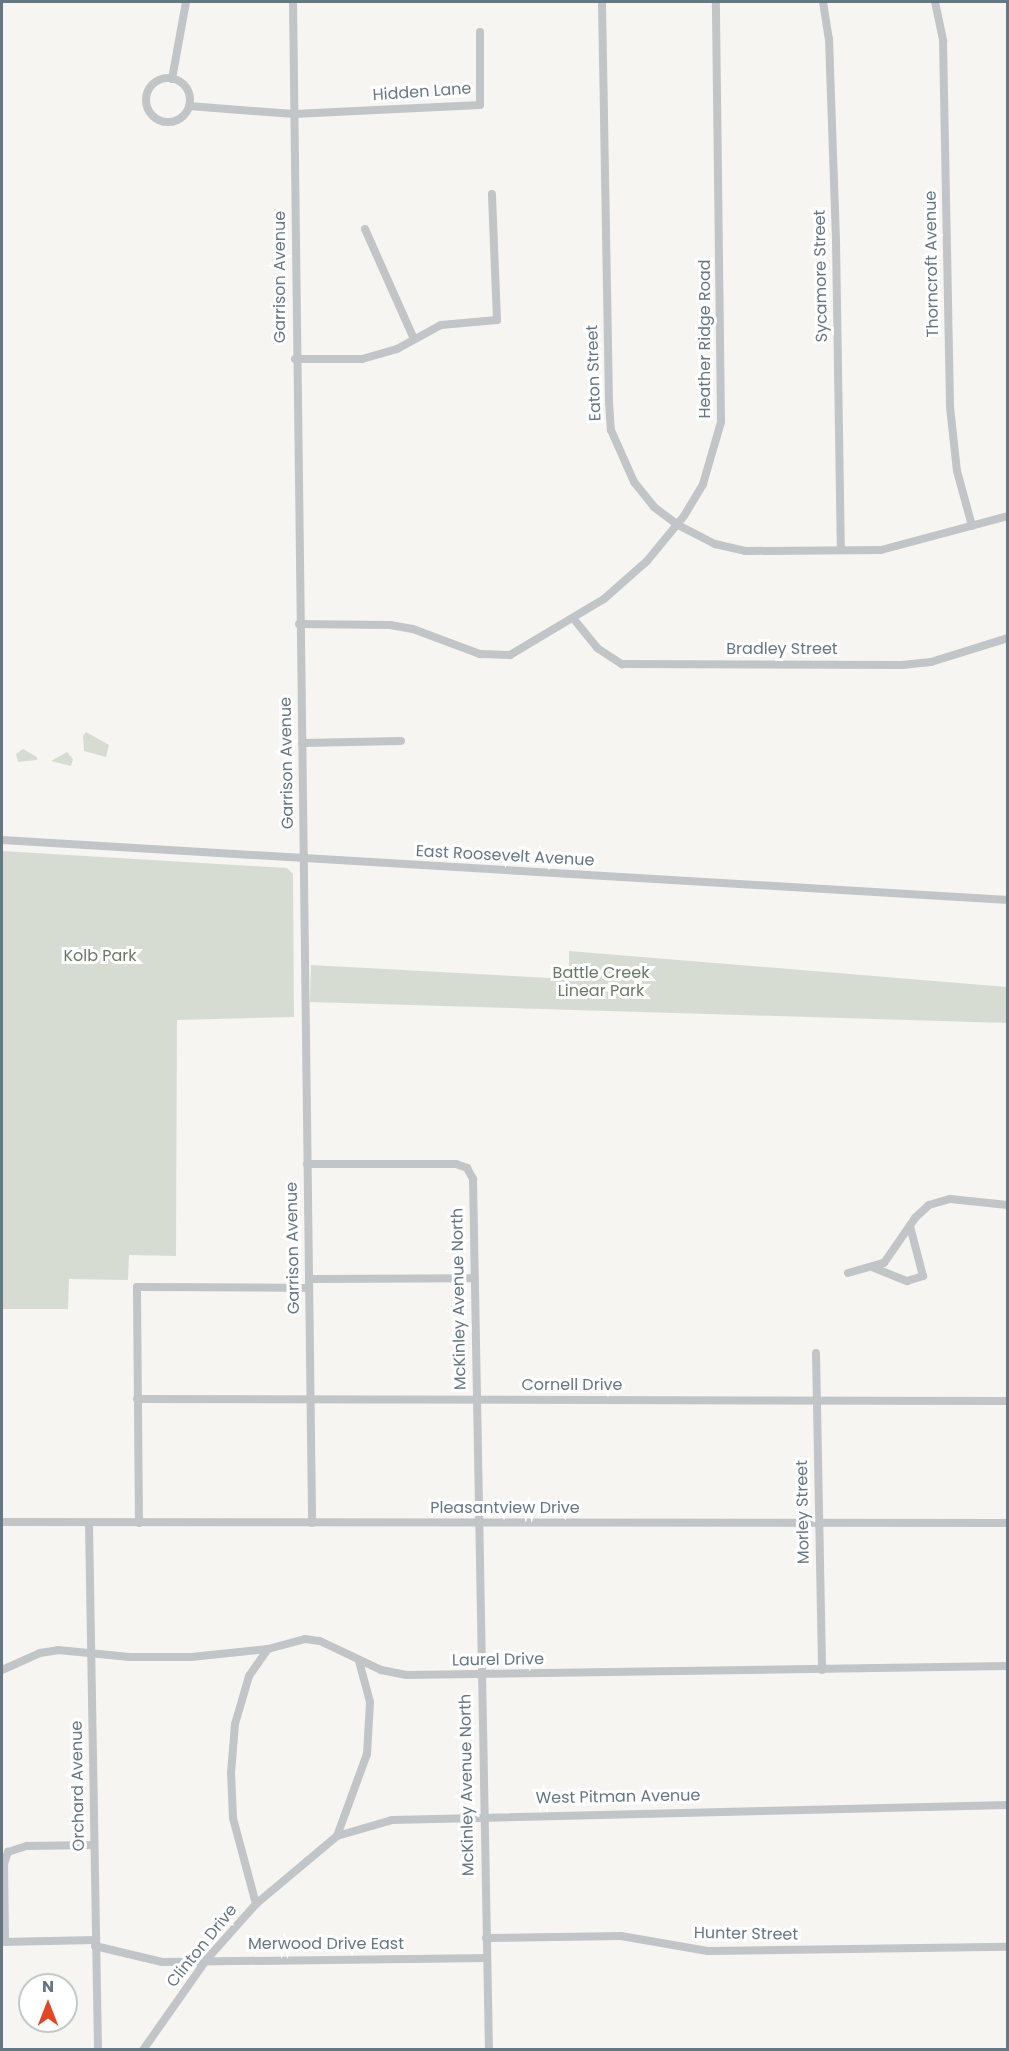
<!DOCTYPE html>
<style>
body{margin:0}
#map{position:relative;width:1009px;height:2051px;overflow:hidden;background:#f6f5f2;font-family:Poppins,sans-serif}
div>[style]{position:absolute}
.green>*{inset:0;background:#d7dcd3}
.minor>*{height:8px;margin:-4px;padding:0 4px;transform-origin:4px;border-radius:4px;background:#c1c5c8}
.minor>.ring{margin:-4px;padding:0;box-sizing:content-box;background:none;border:8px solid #c1c5c8;border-radius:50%}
span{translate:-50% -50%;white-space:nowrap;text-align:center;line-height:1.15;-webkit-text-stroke:6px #fff;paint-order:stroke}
.street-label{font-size:16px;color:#657783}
.park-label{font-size:16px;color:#697a64}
.frame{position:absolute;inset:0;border:3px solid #657783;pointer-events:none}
.north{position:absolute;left:18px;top:1973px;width:60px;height:60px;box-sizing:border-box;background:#fff;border:2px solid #c1c9cd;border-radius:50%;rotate:0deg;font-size:16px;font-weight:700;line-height:24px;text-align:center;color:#657783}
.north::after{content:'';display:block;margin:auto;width:21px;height:27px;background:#e14727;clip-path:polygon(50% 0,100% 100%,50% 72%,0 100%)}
</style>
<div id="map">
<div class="green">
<i style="clip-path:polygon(86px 732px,109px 745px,106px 757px,84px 751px,83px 736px)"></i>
<i style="clip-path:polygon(23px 749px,37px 757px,37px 760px,18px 762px,16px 754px)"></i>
<i style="clip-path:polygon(67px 752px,73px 759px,71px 766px,51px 761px)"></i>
<i style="clip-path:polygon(2px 851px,287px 868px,293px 874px,294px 1017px,177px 1020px,176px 1256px,129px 1255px,128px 1280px,69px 1279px,68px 1309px,2px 1309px)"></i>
<i style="clip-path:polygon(569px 951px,1007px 987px,1007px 1023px,310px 1002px,311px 965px,569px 979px)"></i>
</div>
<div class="minor">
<i style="left:293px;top:2px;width:1521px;rotate:89.28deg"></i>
<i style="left:602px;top:2px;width:401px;rotate:89deg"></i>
<i style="left:609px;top:403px;width:27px;rotate:86deg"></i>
<i style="left:611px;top:430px;width:57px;rotate:66.1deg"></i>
<i style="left:634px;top:482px;width:32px;rotate:51deg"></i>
<i style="left:654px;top:507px;width:30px;rotate:37deg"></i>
<i style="left:678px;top:525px;width:42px;rotate:27.2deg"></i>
<i style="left:715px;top:544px;width:31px;rotate:13deg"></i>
<i style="left:745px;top:551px;width:136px;rotate:-0.4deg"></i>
<i style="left:881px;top:550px;width:131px;rotate:-15deg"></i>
<i style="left:823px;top:2px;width:37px;rotate:81deg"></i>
<i style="left:829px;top:39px;width:202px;rotate:88deg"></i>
<i style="left:836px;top:241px;width:309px;rotate:89.1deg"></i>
<i style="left:935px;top:2px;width:40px;rotate:78deg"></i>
<i style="left:943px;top:41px;width:366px;rotate:88.9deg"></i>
<i style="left:950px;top:407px;width:64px;rotate:83.8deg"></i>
<i style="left:957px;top:471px;width:57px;rotate:74.7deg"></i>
<i class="ring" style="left:146px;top:78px;width:36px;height:36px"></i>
<i style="left:172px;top:79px;width:78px;rotate:-79.7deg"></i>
<i style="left:189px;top:106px;width:105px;rotate:4.4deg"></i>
<i style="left:294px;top:114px;width:186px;rotate:-2.8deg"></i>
<i style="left:480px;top:105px;width:73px;rotate:-90deg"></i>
<i style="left:365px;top:229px;width:120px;rotate:66deg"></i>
<i style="left:295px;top:359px;width:67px"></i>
<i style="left:362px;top:359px;width:36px;rotate:-16deg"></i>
<i style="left:397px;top:349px;width:50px;rotate:-28.6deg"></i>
<i style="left:441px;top:325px;width:56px;rotate:-5.1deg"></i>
<i style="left:497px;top:320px;width:126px;rotate:-92.3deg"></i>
<i style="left:573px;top:618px;width:38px;rotate:51deg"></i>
<i style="left:597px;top:648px;width:30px;rotate:33deg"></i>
<i style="left:622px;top:664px;width:280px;rotate:0.2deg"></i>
<i style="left:902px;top:665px;width:29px;rotate:-6deg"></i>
<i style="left:931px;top:662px;width:81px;rotate:-17.3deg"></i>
<i style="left:299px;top:624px;width:91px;rotate:0.6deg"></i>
<i style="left:390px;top:625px;width:23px;rotate:10deg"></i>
<i style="left:413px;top:629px;width:72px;rotate:20.5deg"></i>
<i style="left:480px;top:654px;width:30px;rotate:2deg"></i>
<i style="left:510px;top:655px;width:109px;rotate:-30.8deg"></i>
<i style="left:604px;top:599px;width:57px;rotate:-41.5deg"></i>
<i style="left:647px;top:561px;width:58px;rotate:-50.6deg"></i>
<i style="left:684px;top:516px;width:37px;rotate:-59deg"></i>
<i style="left:703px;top:484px;width:65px;rotate:-73.8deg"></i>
<i style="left:721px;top:422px;width:420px;rotate:-90.7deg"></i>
<i style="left:302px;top:743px;width:99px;rotate:-1.2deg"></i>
<i style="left:2px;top:840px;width:1008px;rotate:3.41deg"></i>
<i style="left:307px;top:1164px;width:149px"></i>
<i style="left:456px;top:1164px;width:12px;rotate:20deg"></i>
<i style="left:467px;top:1168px;width:13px;rotate:61deg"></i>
<i style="left:473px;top:1179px;width:871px;rotate:88.95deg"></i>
<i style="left:872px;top:1267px;width:38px;rotate:22deg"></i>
<i style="left:907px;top:1281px;width:17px;rotate:-17deg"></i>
<i style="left:923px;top:1276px;width:52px;rotate:-104.6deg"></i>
<i style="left:848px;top:1273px;width:37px;rotate:-16deg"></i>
<i style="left:884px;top:1263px;width:55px;rotate:-55.4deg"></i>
<i style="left:915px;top:1218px;width:19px;rotate:-43deg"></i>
<i style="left:929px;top:1205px;width:22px;rotate:-16deg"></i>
<i style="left:950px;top:1199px;width:58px;rotate:5.9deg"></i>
<i style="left:309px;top:1279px;width:164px;rotate:-0.3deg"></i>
<i style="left:816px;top:1353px;width:317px;rotate:88.9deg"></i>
<i style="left:137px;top:1399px;width:871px;rotate:0.13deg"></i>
<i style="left:2px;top:1522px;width:1006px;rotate:0.06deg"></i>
<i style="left:89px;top:1523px;width:527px;rotate:89.02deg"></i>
<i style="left:139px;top:1523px;width:236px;rotate:-90.5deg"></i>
<i style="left:137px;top:1287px;width:172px;rotate:0.3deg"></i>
<i style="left:2px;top:1670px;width:42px;rotate:-24.1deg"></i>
<i style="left:40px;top:1653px;width:18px;rotate:-9deg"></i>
<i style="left:58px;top:1650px;width:72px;rotate:5.6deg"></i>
<i style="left:130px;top:1657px;width:61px"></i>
<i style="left:191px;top:1657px;width:77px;rotate:-5.9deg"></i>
<i style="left:268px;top:1649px;width:38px;rotate:-15deg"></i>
<i style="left:305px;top:1639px;width:15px;rotate:8deg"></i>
<i style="left:320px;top:1641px;width:68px;rotate:25.4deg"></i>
<i style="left:381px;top:1670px;width:26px;rotate:11deg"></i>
<i style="left:407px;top:1675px;width:601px;rotate:-0.86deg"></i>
<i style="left:337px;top:1836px;width:87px;rotate:-69.9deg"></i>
<i style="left:367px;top:1754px;width:52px;rotate:-86.7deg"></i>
<i style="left:370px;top:1702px;width:42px;rotate:-105deg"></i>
<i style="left:256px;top:1904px;width:106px;rotate:-40deg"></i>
<i style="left:337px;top:1836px;width:57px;rotate:-16.2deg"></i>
<i style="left:392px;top:1820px;width:616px;rotate:-1.39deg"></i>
<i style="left:486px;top:1938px;width:135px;rotate:-0.8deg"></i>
<i style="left:621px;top:1936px;width:88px;rotate:9.8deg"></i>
<i style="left:708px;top:1951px;width:300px;rotate:-0.8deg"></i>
<i style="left:5px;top:1941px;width:77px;rotate:-90.7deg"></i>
<i style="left:4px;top:1864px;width:13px;rotate:-72deg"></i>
<i style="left:8px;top:1852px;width:20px;rotate:-18deg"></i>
<i style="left:27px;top:1846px;width:67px;rotate:-0.9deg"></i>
<i style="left:2px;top:1942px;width:93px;rotate:-1.2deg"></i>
<i style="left:95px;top:1946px;width:69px;rotate:13.4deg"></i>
<i style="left:162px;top:1962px;width:325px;rotate:-0.7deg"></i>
<i style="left:143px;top:2050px;width:111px;rotate:-54.9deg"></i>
<i style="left:207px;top:1959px;width:74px;rotate:-48.3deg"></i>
<i style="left:256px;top:1904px;width:89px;rotate:-105deg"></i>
<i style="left:233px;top:1818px;width:45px;rotate:-92.5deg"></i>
<i style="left:231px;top:1773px;width:49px;rotate:-85.3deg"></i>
<i style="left:235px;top:1724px;width:50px;rotate:-73.7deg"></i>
<i style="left:249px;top:1676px;width:33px;rotate:-55deg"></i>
</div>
<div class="street-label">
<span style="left:422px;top:92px;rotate:-4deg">Hidden Lane</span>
<span style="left:932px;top:264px;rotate:-91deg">Thorncroft Avenue</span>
<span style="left:821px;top:276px;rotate:-91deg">Sycamore Street</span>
<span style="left:280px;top:277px;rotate:-90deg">Garrison Avenue</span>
<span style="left:705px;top:339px;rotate:-90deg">Heather Ridge Road</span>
<span style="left:594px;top:373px;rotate:-92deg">Eaton Street</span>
<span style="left:782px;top:649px">Bradley Street</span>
<span style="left:287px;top:763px;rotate:-91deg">Garrison Avenue</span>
<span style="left:505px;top:856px;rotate:3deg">East Roosevelt Avenue</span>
<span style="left:293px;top:1248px;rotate:-91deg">Garrison Avenue</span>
<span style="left:459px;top:1299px;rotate:-91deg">McKinley Avenue North</span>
<span style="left:572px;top:1385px">Cornell Drive</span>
<span style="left:505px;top:1508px">Pleasantview Drive</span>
<span style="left:803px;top:1512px;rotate:-91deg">Morley Street</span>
<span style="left:498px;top:1660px;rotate:-1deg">Laurel Drive</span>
<span style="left:467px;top:1785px;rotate:-91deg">McKinley Avenue North</span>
<span style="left:78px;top:1786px;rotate:-91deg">Orchard Avenue</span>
<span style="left:618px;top:1797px;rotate:-1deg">West Pitman Avenue</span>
<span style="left:746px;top:1934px;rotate:1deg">Hunter Street</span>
<span style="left:326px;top:1944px">Merwood Drive East</span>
<span style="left:202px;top:1946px;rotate:-51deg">Clinton Drive</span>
</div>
<div class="park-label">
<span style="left:100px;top:956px">Kolb Park</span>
<span style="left:601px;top:982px">Battle Creek<br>Linear Park</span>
</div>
<div class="frame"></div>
<div class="north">N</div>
</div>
